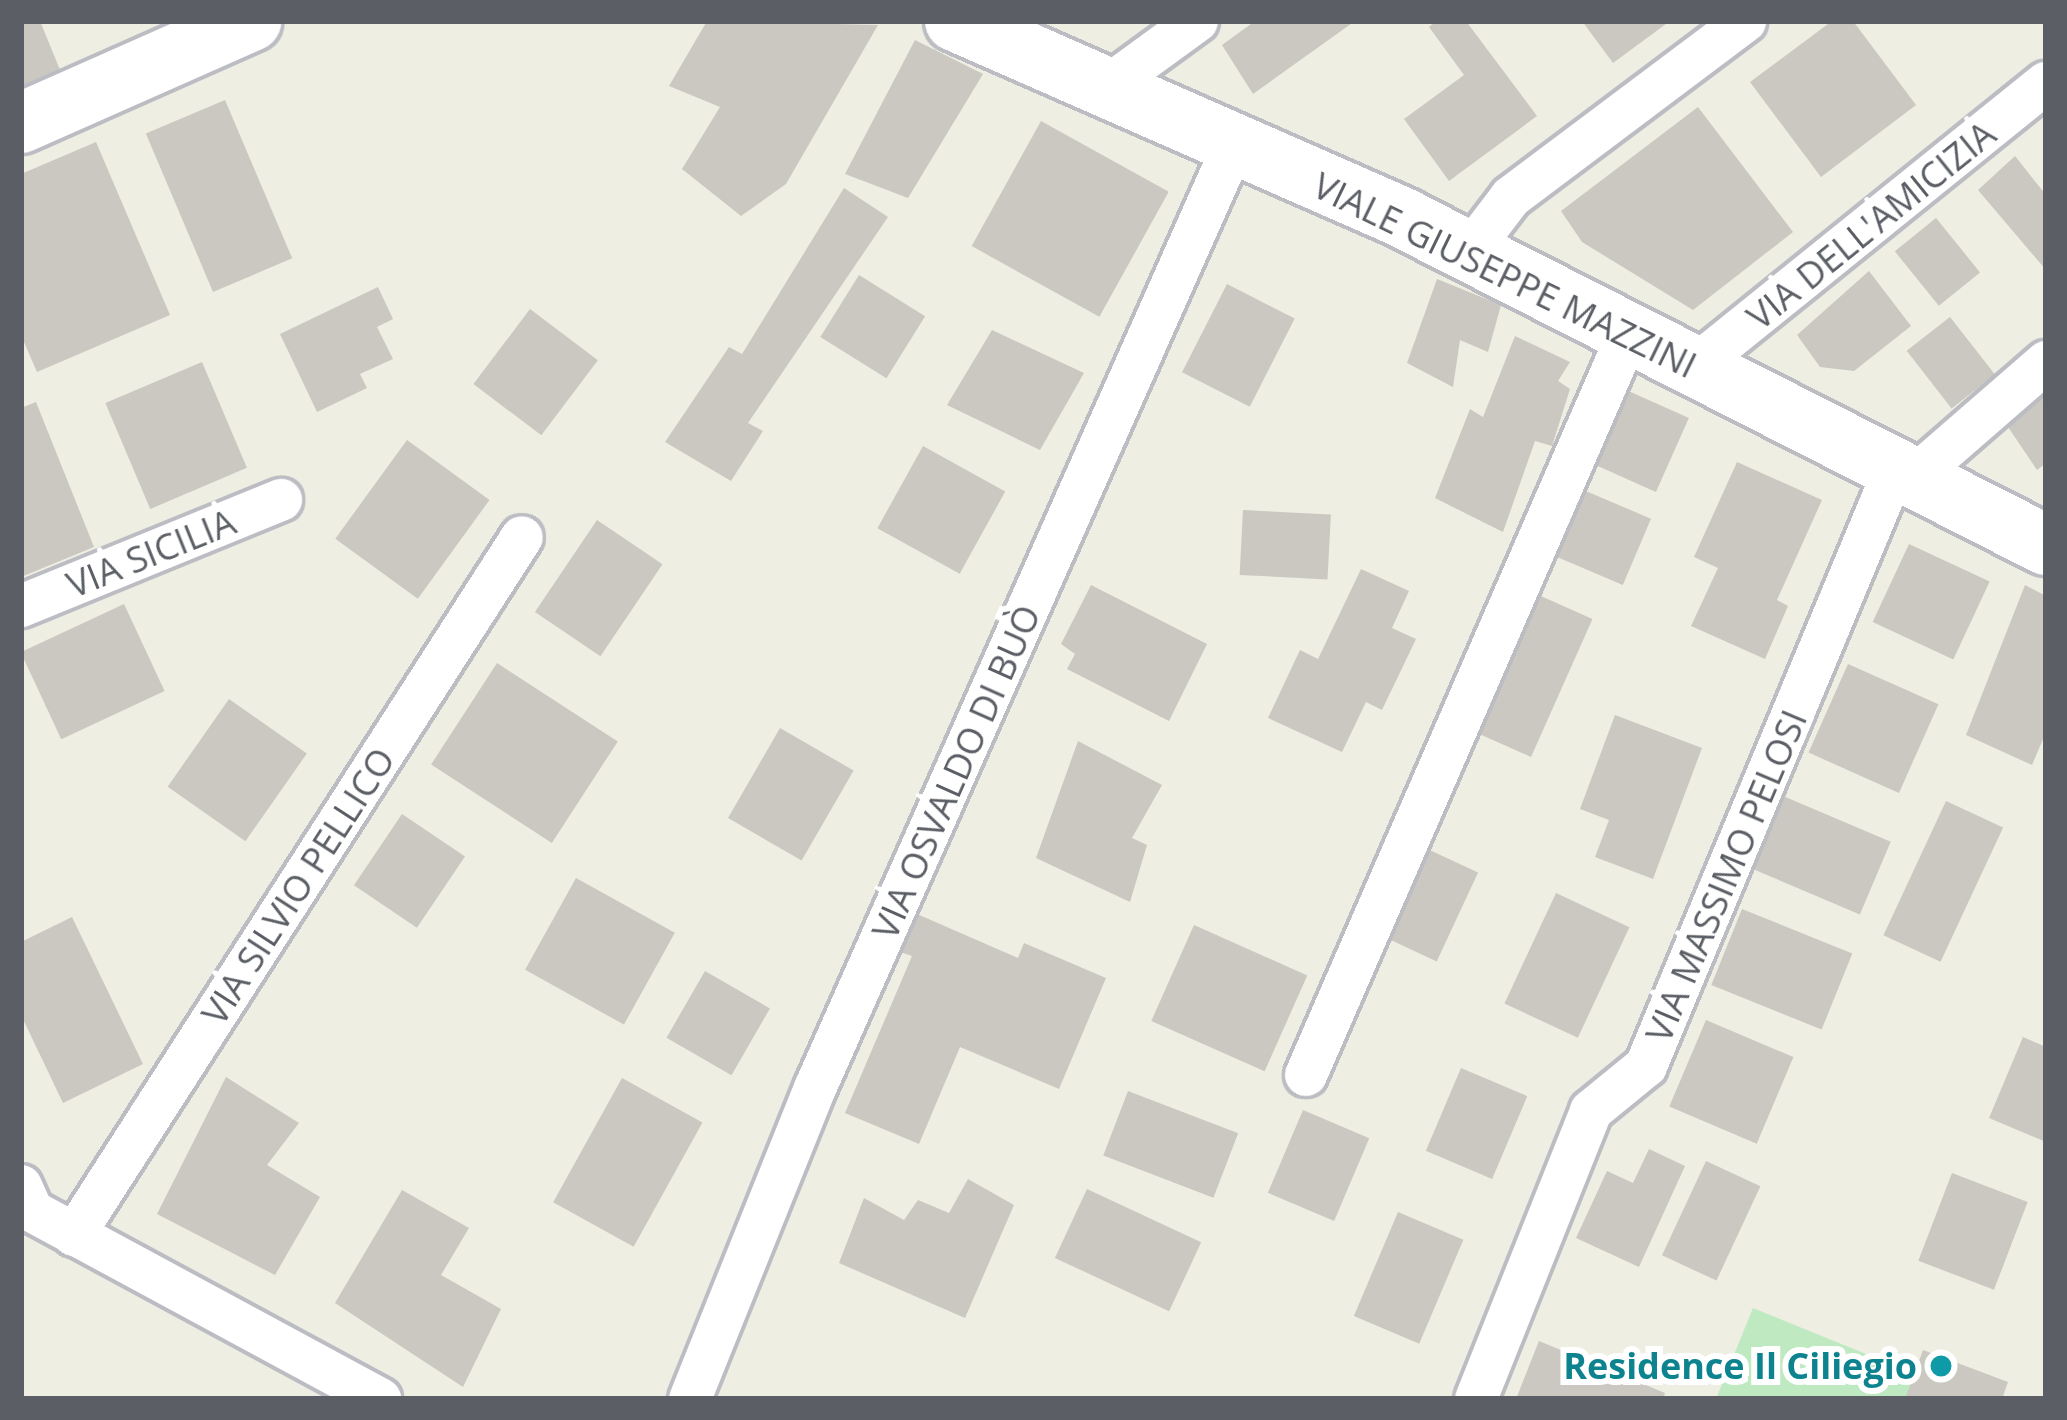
<!DOCTYPE html>
<meta charset="utf-8">
<style>
body{margin:0}
#map{position:relative;width:2067px;height:1420px;overflow:hidden;background:#efeee3;font-family:"Open Sans",sans-serif}
div>[style]{position:absolute}
.green>*{inset:0;background:#bee9c1}
.building>*{inset:0;background:#cac8c0;transform-origin:0 0}
.roads{filter:drop-shadow(3px 0 #bbbdc3) drop-shadow(-3px 0 #bbbdc3) drop-shadow(0 3px #bbbdc3) drop-shadow(0 -3px #bbbdc3)}
.street>*{height:42px;margin:-21px;padding:0 21px;transform-origin:21px;border-radius:21px;background:#fff}
.secondary>*{height:60px;margin:-30px;padding:0 30px;transform-origin:30px;border-radius:30px;background:#fff}
.dots>*{width:33px;height:33px;translate:-50% -50%;box-sizing:border-box;border:6px solid #fff;border-radius:50%}
span{translate:-50% -50%;white-space:nowrap;text-align:center;line-height:1.15;-webkit-text-stroke:12px #fff;paint-order:stroke}
.street-label{font-size:36px;color:#5b5f65}
.culture-label{font-size:36px;color:#0d838f;font-weight:700}
.right{translate:-100% -50%;text-align:right}
.frame{position:absolute;inset:0;border:24px solid #5b5f65;pointer-events:none}
</style>
<div id="map">
<div class="green">
<i style="clip-path:polygon(1753px 1308px,1977px 1399px,1716px 1399px)"></i>
</div>
<div class="building">
<i style="clip-path:polygon(21px 21px,40px 21px,65px 82px,21px 102px)"></i>
<i style="clip-path:polygon(707px 21px,878px 25px,786px 184px,741px 216px,682px 169px,720px 107px,669px 86px)"></i>
<i style="clip-path:polygon(1255px 21px,1355px 21px,1253px 94px,1222px 45px)"></i>
<i style="clip-path:polygon(1436px 21px,1466px 21px,1537px 116px,1449px 181px,1404px 119px,1464px 75px,1429px 27px)"></i>
<i style="clip-path:polygon(1582px 21px,1670px 21px,1613px 63px)"></i>
<i style="clip-path:polygon(1832px 21px,1853px 21px,1916px 105px,1821px 177px,1750px 82px)"></i>
<i style="clip-path:polygon(915px 40px,983px 74px,908px 198px,845px 174px)"></i>
<i style="left:225px;top:100px;width:172px;height:86px;rotate:67deg"></i>
<i style="clip-path:polygon(1698px 107px,1793px 232px,1693px 310px,1582px 242px,1561px 211px)"></i>
<i style="left:1041px;top:121px;width:146px;height:143px;rotate:29deg"></i>
<i style="clip-path:polygon(96px 142px,170px 315px,37px 372px,21px 335px,21px 174px)"></i>
<i style="clip-path:polygon(2015px 156px,2046px 195px,2046px 270px,1978px 190px)"></i>
<i style="clip-path:polygon(844px 188px,888px 217px,748px 423px,763px 431px,731px 481px,665px 442px,729px 347px,742px 354px)"></i>
<i style="left:1936px;top:218px;width:70px;height:53px;rotate:51deg"></i>
<i style="clip-path:polygon(1869px 271px,1911px 326px,1854px 371px,1820px 367px,1797px 335px)"></i>
<i style="left:859px;top:275px;width:78px;height:73px;rotate:32deg"></i>
<i style="clip-path:polygon(1437px 279px,1501px 305px,1488px 352px,1460px 340px,1453px 387px,1407px 363px)"></i>
<i style="left:1227px;top:284px;width:76px;height:99px;rotate:27deg"></i>
<i style="clip-path:polygon(378px 287px,393px 319px,377px 327px,393px 359px,360px 374px,367px 388px,317px 412px,280px 334px)"></i>
<i style="left:530px;top:309px;width:85px;height:94px;rotate:37deg"></i>
<i style="left:1950px;top:317px;width:73px;height:55px;rotate:52deg"></i>
<i style="clip-path:polygon(992px 330px,1084px 373px,1040px 450px,947px 405px)"></i>
<i style="clip-path:polygon(1515px 336px,1570px 362px,1558px 381px,1570px 389px,1552px 446px,1535px 441px,1503px 532px,1435px 498px,1470px 409px,1483px 417px)"></i>
<i style="left:202px;top:362px;width:115px;height:105px;rotate:67deg"></i>
<i style="clip-path:polygon(2046px 381px,2046px 463px,2037px 470px,2004px 421px)"></i>
<i style="left:1624px;top:389px;width:71px;height:81px;rotate:24deg"></i>
<i style="clip-path:polygon(36px 402px,94px 547px,21px 577px,21px 408px)"></i>
<i style="left:407px;top:440px;width:102px;height:122px;rotate:36deg"></i>
<i style="left:923px;top:446px;width:94px;height:94px;rotate:29deg"></i>
<i style="clip-path:polygon(1737px 462px,1822px 500px,1777px 600px,1788px 606px,1765px 659px,1691px 626px,1718px 568px,1694px 557px)"></i>
<i style="left:1581px;top:489px;width:76px;height:72px;rotate:23deg"></i>
<i style="left:1243px;top:510px;width:88px;height:65px;rotate:3deg"></i>
<i style="left:597px;top:520px;width:79px;height:111px;rotate:34deg"></i>
<i style="left:1909px;top:544px;width:89px;height:86px;rotate:25deg"></i>
<i style="clip-path:polygon(1361px 569px,1409px 591px,1392px 628px,1416px 639px,1382px 710px,1366px 702px,1342px 752px,1268px 718px,1300px 650px,1318px 659px)"></i>
<i style="clip-path:polygon(1091px 585px,1207px 644px,1169px 721px,1067px 669px,1075px 654px,1061px 644px)"></i>
<i style="clip-path:polygon(2025px 585px,2046px 596px,2046px 732px,2032px 765px,1966px 735px)"></i>
<i style="left:1534px;top:593px;width:64px;height:151px;rotate:24deg"></i>
<i style="left:124px;top:604px;width:96px;height:114px;rotate:65deg"></i>
<i style="left:497px;top:663px;width:144px;height:121px;rotate:33deg"></i>
<i style="left:1848px;top:664px;width:99px;height:97px;rotate:24deg"></i>
<i style="left:229px;top:699px;width:95px;height:107px;rotate:35deg"></i>
<i style="clip-path:polygon(1615px 715px,1702px 748px,1653px 879px,1595px 857px,1609px 820px,1580px 809px)"></i>
<i style="left:780px;top:728px;width:85px;height:104px;rotate:30deg"></i>
<i style="clip-path:polygon(1078px 741px,1162px 785px,1132px 838px,1147px 845px,1130px 902px,1036px 858px)"></i>
<i style="left:1783px;top:796px;width:117px;height:79px;rotate:23deg"></i>
<i style="left:1946px;top:801px;width:63px;height:148px;rotate:25deg"></i>
<i style="left:402px;top:814px;width:76px;height:86px;rotate:34deg"></i>
<i style="left:1421px;top:846px;width:63px;height:98px;rotate:25deg"></i>
<i style="left:576px;top:878px;width:113px;height:105px;rotate:29deg"></i>
<i style="left:1556px;top:893px;width:81px;height:122px;rotate:25deg"></i>
<i style="left:1742px;top:909px;width:119px;height:82px;rotate:22deg"></i>
<i style="clip-path:polygon(917px 914px,1018px 958px,1024px 943px,1106px 978px,1059px 1089px,960px 1047px,919px 1144px,845px 1113px,912px 956px,900px 952px)"></i>
<i style="clip-path:polygon(72px 917px,143px 1064px,63px 1103px,21px 1015px,21px 942px)"></i>
<i style="left:1194px;top:925px;width:124px;height:105px;rotate:24deg"></i>
<i style="left:705px;top:971px;width:75px;height:77px;rotate:30deg"></i>
<i style="left:1706px;top:1020px;width:95px;height:94px;rotate:23deg"></i>
<i style="clip-path:polygon(2023px 1037px,2046px 1047px,2046px 1142px,1989px 1118px)"></i>
<i style="left:1461px;top:1068px;width:72px;height:90px;rotate:23deg"></i>
<i style="clip-path:polygon(226px 1077px,299px 1123px,267px 1165px,320px 1197px,275px 1275px,157px 1214px)"></i>
<i style="left:622px;top:1078px;width:92px;height:142px;rotate:29deg"></i>
<i style="left:1128px;top:1091px;width:118px;height:69px;rotate:21deg"></i>
<i style="left:1303px;top:1110px;width:72px;height:90px;rotate:23deg"></i>
<i style="clip-path:polygon(1649px 1149px,1685px 1166px,1639px 1267px,1576px 1238px,1607px 1171px,1633px 1183px)"></i>
<i style="left:1706px;top:1161px;width:60px;height:104px;rotate:25deg"></i>
<i style="left:1952px;top:1173px;width:81px;height:94px;rotate:21deg"></i>
<i style="clip-path:polygon(968px 1179px,1014px 1205px,965px 1318px,839px 1263px,864px 1198px,904px 1220px,918px 1200px,949px 1213px)"></i>
<i style="left:1087px;top:1189px;width:126px;height:76px;rotate:25deg"></i>
<i style="clip-path:polygon(402px 1190px,469px 1228px,441px 1275px,501px 1309px,463px 1387px,335px 1303px)"></i>
<i style="left:1398px;top:1212px;width:71px;height:113px;rotate:23deg"></i>
<i style="clip-path:polygon(1539px 1341px,1665px 1393px,1663px 1399px,1516px 1399px)"></i>
<i style="clip-path:polygon(1923px 1350px,2008px 1382px,2002px 1399px,1905px 1399px)"></i>
</div>
<div class="roads">
<div class="street">
<i style="left:1105px;top:88px;width:114px;rotate:-36.1deg"></i>
<i style="left:1469px;top:252px;width:69px;rotate:-52.6deg"></i>
<i style="left:1511px;top:197px;width:293px;rotate:-36.9deg"></i>
<i style="left:1695px;top:366px;width:451px;rotate:-38.9deg"></i>
<i style="left:1915px;top:476px;width:174px;rotate:-41deg"></i>
<i style="left:21px;top:606px;width:281px;rotate:-22.2deg"></i>
<i style="left:1306px;top:1075px;width:810px;rotate:-66.5deg"></i>
<i style="left:21px;top:1186px;width:27px;rotate:66deg"></i>
<i style="left:32px;top:1211px;width:396px;rotate:28.4deg"></i>
<i style="left:74px;top:1235px;width:829px;rotate:-57.31deg"></i>
<i style="left:690px;top:1399px;width:337px;rotate:-68.1deg"></i>
<i style="left:816px;top:1086px;width:1025px;rotate:-66.06deg"></i>
<i style="left:1476px;top:1399px;width:310px;rotate:-68.2deg"></i>
<i style="left:1591px;top:1111px;width:71px;rotate:-39.3deg"></i>
<i style="left:1646px;top:1066px;width:650px;rotate:-67.38deg"></i>
</div>
<div class="secondary">
<i style="left:955px;top:21px;width:492px;rotate:23.7deg"></i>
<i style="left:1405px;top:219px;width:719px;rotate:26.96deg"></i>
<i style="left:21px;top:123px;width:252px;rotate:-23.9deg"></i>
</div>
</div>
<div class="dots">
<i style="left:1941px;top:1366px;background:#0f9aa8"></i>
</div>
<div class="street-label">
<span style="left:1871px;top:225px;rotate:-39deg">VIA DELL'AMICIZIA</span>
<span style="left:1505px;top:275px;rotate:26deg">VIALE GIUSEPPE MAZZINI</span>
<span style="left:151px;top:553px;rotate:-22deg">VIA SICILIA</span>
<span style="left:956px;top:772px;rotate:-66deg">VIA OSVALDO DI BUÒ</span>
<span style="left:1726px;top:876px;rotate:-67deg">VIA MASSIMO PELOSI</span>
<span style="left:298px;top:886px;rotate:-57deg">VIA SILVIO PELLICO</span>
</div>
<div class="culture-label">
<span class="right" style="left:1917px;top:1366px">Residence Il Ciliegio</span>
</div>
<div class="frame"></div>
</div>
